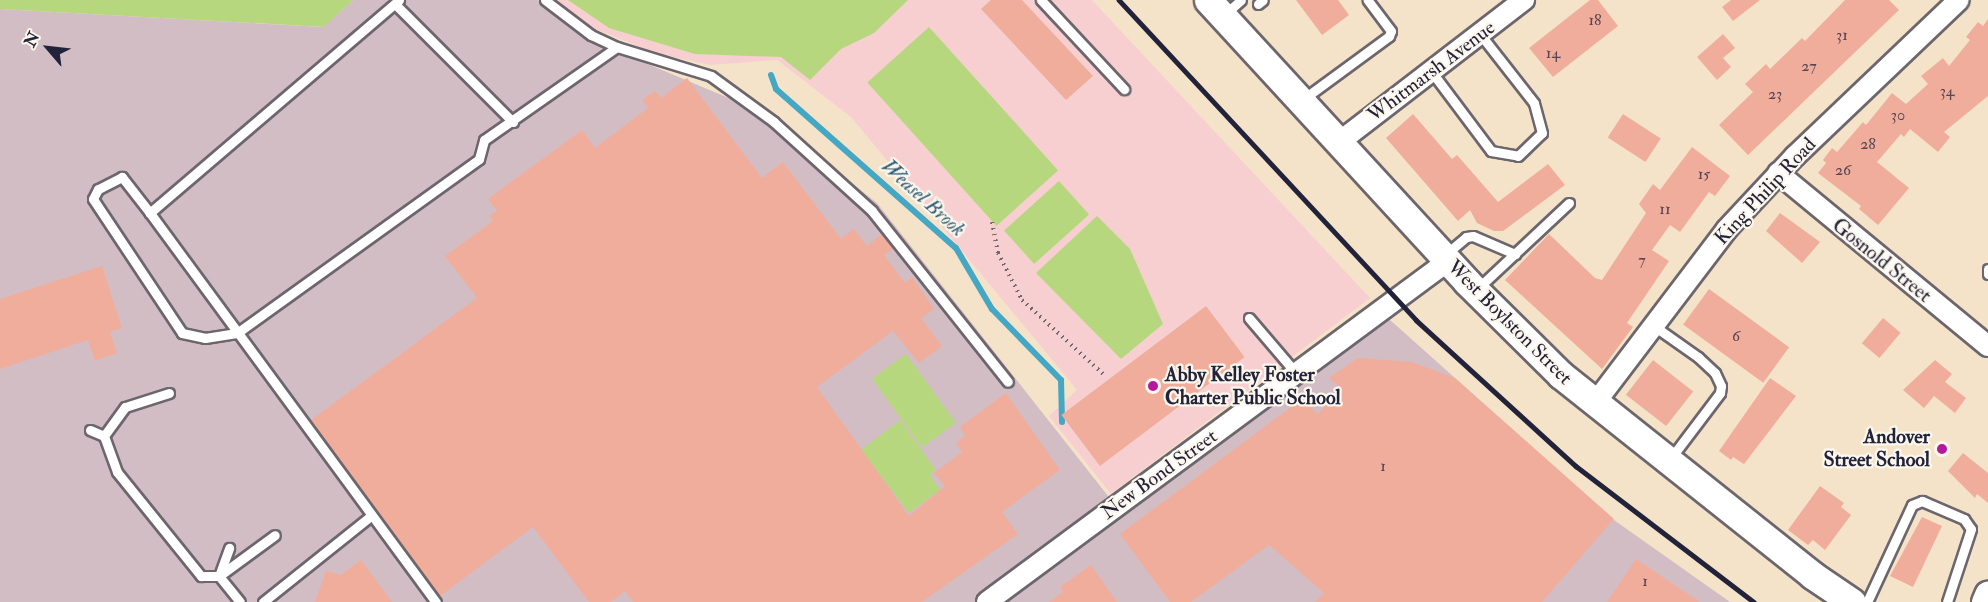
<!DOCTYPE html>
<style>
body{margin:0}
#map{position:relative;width:1988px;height:602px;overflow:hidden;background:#f5e3c9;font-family:"IM FELL Double Pica",serif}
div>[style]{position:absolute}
.built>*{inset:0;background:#f7cfd0}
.industrial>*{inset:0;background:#d2bdc5}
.green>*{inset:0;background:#b7d77f;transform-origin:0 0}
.stream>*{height:6px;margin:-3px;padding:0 3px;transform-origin:3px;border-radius:3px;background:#44a7c4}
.building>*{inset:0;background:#f1ad9b;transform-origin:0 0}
.path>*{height:4px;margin-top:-2px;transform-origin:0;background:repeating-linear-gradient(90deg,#6c666d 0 1.5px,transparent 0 6px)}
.roads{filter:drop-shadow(2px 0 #6c666d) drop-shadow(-2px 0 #6c666d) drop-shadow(0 2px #6c666d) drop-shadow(0 -2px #6c666d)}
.lane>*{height:9px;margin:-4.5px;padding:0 4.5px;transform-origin:4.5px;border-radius:4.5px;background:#fff}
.street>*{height:20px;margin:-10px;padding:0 10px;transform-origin:10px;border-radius:10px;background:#fff}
.secondary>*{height:27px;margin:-13.5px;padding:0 13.5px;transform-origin:13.5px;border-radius:13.5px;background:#fff}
.rail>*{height:4.5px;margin:-2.25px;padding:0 2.25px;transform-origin:2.25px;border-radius:2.25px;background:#22223b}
.dots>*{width:16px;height:16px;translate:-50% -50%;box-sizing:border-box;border:3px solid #fbf7ec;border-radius:50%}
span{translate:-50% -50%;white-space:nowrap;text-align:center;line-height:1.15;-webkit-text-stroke:4.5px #fbf7ec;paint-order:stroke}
.number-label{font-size:16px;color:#564553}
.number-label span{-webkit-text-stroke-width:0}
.street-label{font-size:20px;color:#22223b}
.poi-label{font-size:20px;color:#22223b;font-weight:700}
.left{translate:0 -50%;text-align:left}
.right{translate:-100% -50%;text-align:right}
.water-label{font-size:21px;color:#315e79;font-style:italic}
.north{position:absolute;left:18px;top:18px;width:60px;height:60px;-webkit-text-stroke:4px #fbf7ec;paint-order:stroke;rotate:298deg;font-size:16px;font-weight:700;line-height:24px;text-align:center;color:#22223b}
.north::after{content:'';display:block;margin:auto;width:21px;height:27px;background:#22223b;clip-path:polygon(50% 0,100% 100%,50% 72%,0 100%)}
</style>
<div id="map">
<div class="built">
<i style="clip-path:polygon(554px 0,1092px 0,1370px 298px,1111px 494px,1049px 416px,1077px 390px,851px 117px,777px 60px,710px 65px,655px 53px,593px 28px)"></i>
</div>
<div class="industrial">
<i style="clip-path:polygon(353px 0,538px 0,581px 36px,762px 112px,877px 203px,1123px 515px,1389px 319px,1614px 520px,1730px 602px,0 602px,0 9px,323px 27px)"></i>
</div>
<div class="green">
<i style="clip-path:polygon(0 0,353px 0,324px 27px,0 9px)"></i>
<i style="clip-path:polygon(568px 0,908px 0,874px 33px,841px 49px,810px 80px,781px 57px,695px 54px,609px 28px)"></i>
<i style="left:929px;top:27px;width:193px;height:83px;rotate:48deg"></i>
<i style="left:1059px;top:181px;width:45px;height:74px;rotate:48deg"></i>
<i style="clip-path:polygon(1097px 216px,1130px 249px,1163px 324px,1121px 359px,1036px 273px)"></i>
<i style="left:906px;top:354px;width:85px;height:42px;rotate:54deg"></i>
<i style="clip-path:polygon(900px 420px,936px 470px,930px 475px,940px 490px,909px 513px,861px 450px)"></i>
</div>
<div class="stream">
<i style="left:771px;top:75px;width:15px;rotate:70deg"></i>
<i style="left:776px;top:89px;width:240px;rotate:41.5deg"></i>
<i style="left:956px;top:248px;width:71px;rotate:59.5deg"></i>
<i style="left:992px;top:309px;width:99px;rotate:45.8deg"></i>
<i style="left:1061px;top:380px;width:42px;rotate:88.6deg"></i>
</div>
<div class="building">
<i style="clip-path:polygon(991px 0,1022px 0,1093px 76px,1066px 100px,981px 9px)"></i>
<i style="clip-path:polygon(1296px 0,1338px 0,1349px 15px,1322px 35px)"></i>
<i style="clip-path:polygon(1590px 0,1598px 0,1618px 26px,1553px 77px,1529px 48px)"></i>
<i style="clip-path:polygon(1731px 0,1760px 0,1733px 21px,1722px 7px)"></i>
<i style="clip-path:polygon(1845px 0,1889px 0,1899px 10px,1748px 155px,1719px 125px,1753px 92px,1745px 84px,1766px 64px,1770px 69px,1802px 38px,1805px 41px)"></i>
<i style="clip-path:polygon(1988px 19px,1988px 96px,1944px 132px,1950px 137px,1938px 152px,1910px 129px,1904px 137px,1901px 134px,1877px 162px,1909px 188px,1878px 225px,1859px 209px,1861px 206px,1818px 173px,1826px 163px,1823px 160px,1832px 148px,1837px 152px,1863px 122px,1866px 125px,1892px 93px,1906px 104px,1928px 84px,1921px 76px,1943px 58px,1949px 66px,1970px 40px,1966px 37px,1978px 22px,1983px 26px)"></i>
<i style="clip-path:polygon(1723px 34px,1735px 48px,1723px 58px,1731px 67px,1717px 80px,1697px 57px)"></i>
<i style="clip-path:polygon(687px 78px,762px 178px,783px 162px,841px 239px,854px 229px,867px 246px,882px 234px,893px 249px,884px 255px,905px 283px,912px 277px,934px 309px,921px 318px,942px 346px,919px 363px,893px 331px,817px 387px,909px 516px,945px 486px,934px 473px,962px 452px,956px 443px,965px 436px,960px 427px,1006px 393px,1060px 470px,1002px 512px,1018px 534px,922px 602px,633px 602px,625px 591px,611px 602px,589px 602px,533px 527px,440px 596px,311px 420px,477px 298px,445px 256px,493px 221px,489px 216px,497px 211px,488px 199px,582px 130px,595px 148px,648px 108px,642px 100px,655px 91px,661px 98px)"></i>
<i style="clip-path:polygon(1413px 114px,1452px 159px,1457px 155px,1498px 202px,1548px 164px,1565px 185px,1503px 231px,1494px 231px,1477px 223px,1470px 210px,1458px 221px,1386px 138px)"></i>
<i style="left:1623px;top:114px;width:45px;height:28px;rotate:33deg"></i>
<i style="clip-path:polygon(1692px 147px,1730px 176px,1715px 196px,1709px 192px,1680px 232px,1670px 225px,1652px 250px,1669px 261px,1627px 323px,1633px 327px,1602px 369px,1505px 280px,1549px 234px,1595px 278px,1602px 280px,1646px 213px,1639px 204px,1653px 184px,1660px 190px)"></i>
<i style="clip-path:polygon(1780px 213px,1820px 242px,1802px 263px,1766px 231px)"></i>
<i style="clip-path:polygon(102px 266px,122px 328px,110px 332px,117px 353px,95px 361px,88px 340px,0 369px,0 299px)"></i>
<i style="left:1709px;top:289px;width:99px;height:44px;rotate:36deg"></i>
<i style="left:1206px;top:306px;width:64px;height:181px;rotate:53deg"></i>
<i style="left:1883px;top:318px;width:23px;height:33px;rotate:40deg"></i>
<i style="clip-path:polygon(1358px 358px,1412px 362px,1455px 378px,1614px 519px,1542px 602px,1315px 602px,1324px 593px,1269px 545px,1191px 602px,1170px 602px,1120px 534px,1302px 399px,1318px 414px,1342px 389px,1329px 378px)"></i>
<i style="left:1653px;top:360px;width:51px;height:44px;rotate:38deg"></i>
<i style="clip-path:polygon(1935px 360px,1952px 374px,1945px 382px,1966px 398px,1955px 413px,1934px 396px,1924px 408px,1903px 390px)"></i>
<i style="clip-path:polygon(1770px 378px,1796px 396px,1744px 464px,1733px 457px,1731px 460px,1719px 451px)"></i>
<i style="clip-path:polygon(1963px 453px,1988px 473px,1988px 503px,1977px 494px,1975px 498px,1948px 471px)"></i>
<i style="clip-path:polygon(1820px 486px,1844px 503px,1841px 507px,1851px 515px,1825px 550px,1813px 540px,1808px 545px,1788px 530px)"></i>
<i style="clip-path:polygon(1922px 517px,1942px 526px,1913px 587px,1890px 576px)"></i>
<i style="clip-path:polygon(1636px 559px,1700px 602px,1607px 602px)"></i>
<i style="clip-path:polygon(361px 560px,392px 602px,315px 602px,326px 571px,341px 575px)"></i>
<i style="clip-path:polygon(1091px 565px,1117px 602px,1049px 602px,1063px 592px,1060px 587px)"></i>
</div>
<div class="path">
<i style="left:992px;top:222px;width:32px;rotate:79deg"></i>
<i style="left:998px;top:253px;width:53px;rotate:62.9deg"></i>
<i style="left:1022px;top:300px;width:111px;rotate:42.4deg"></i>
</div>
<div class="roads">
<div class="lane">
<i style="left:399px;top:0;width:328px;rotate:139.5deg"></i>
<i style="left:150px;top:213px;width:483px;rotate:53.7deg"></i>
<i style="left:545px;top:0;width:58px;rotate:37.3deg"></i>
<i style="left:591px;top:35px;width:29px;rotate:25deg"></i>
<i style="left:1041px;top:0;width:122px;rotate:47deg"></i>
<i style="left:395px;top:4px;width:167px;rotate:45deg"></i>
<i style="left:1258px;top:4px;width:6px;rotate:-39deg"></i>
<i style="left:1225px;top:14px;width:21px;rotate:-41deg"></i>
<i style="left:1431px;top:71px;width:100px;rotate:53.1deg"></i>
<i style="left:1491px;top:151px;width:27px;rotate:10deg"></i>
<i style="left:1518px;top:156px;width:33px;rotate:-44deg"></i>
<i style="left:1542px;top:133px;width:31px;rotate:-105deg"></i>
<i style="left:1534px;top:103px;width:88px;rotate:-128deg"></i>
<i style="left:1302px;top:100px;width:108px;rotate:-36.3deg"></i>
<i style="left:1389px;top:36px;width:5px;rotate:-68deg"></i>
<i style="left:1391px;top:31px;width:39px;rotate:-127deg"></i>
<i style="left:150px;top:213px;width:46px;rotate:-127.9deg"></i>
<i style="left:122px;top:177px;width:27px;rotate:153deg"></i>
<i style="left:98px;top:189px;width:11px;rotate:117deg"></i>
<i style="left:93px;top:199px;width:161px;rotate:56.4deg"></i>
<i style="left:182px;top:333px;width:24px;rotate:12deg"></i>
<i style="left:205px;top:338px;width:32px;rotate:-9deg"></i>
<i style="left:237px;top:333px;width:298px;rotate:-35.7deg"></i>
<i style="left:479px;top:159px;width:20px;rotate:-75deg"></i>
<i style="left:484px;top:140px;width:162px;rotate:-35deg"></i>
<i style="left:617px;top:47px;width:98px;rotate:17.1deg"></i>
<i style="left:711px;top:76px;width:78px;rotate:36.1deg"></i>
<i style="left:774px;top:122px;width:132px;rotate:42.2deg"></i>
<i style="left:872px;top:211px;width:218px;rotate:51.5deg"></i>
<i style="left:1446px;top:254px;width:26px;rotate:-40deg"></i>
<i style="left:1466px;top:237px;width:7px;rotate:-8deg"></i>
<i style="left:1473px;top:236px;width:46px;rotate:23.2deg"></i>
<i style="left:1988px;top:269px;width:5px;rotate:90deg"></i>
<i style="left:1477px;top:289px;width:126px;rotate:-43.1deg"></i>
<i style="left:1249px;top:318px;width:72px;rotate:49.5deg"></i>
<i style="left:1654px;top:326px;width:54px;rotate:35.2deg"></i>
<i style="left:1698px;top:357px;width:23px;rotate:43deg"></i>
<i style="left:1715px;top:373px;width:14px;rotate:65deg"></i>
<i style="left:1721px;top:386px;width:7px;rotate:98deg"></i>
<i style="left:1720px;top:393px;width:83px;rotate:127.1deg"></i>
<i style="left:169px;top:393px;width:46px;rotate:162.3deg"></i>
<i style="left:125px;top:407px;width:36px;rotate:126deg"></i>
<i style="left:104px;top:436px;width:38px;rotate:70deg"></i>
<i style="left:117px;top:472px;width:134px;rotate:51.1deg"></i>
<i style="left:201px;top:576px;width:18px"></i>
<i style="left:219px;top:576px;width:69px;rotate:-36.2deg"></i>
<i style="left:90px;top:430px;width:15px;rotate:23deg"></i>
<i style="left:219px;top:576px;width:33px;rotate:51deg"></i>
<i style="left:219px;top:576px;width:30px;rotate:-70deg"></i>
<i style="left:263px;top:602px;width:139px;rotate:-38.6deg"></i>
<i style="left:1867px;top:602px;width:107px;rotate:-65.1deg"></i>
<i style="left:1912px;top:505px;width:11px;rotate:-22deg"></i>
<i style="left:1922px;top:501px;width:46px;rotate:23.2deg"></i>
<i style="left:1964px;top:519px;width:12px;rotate:55deg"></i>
<i style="left:1971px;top:529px;width:77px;rotate:108.2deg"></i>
</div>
<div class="street">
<i style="left:1338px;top:143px;width:235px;rotate:-37.6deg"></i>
<i style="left:1778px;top:173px;width:272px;rotate:39.5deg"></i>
<i style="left:1595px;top:403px;width:218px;rotate:-52.8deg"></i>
<i style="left:1727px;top:229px;width:100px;rotate:-47deg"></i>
<i style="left:1795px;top:156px;width:226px;rotate:-43.6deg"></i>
<i style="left:987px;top:602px;width:573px;rotate:-36.49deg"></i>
</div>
<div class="secondary">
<i style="left:1208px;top:0;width:383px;rotate:47.4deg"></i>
<i style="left:1467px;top:282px;width:132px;rotate:44.7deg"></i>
<i style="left:1561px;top:375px;width:321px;rotate:38.5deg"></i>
<i style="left:1812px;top:575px;width:48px;rotate:34deg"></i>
<i style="left:1985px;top:602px;width:8px;rotate:-67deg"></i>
</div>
</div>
<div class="rail">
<i style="left:1119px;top:0;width:437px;rotate:47.1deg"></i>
<i style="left:1416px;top:320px;width:217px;rotate:42.4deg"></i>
<i style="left:1576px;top:466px;width:224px;rotate:37.4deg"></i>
</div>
<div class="dots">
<i style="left:1153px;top:386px;background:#b5179e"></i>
<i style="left:1942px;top:449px;background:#b5179e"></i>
</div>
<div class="number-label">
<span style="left:1595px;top:20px">18</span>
<span style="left:1842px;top:35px">31</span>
<span style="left:1553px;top:53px">14</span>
<span style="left:1809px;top:66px">27</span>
<span style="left:1947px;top:91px">34</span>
<span style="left:1775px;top:94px">23</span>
<span style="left:1898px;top:115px">30</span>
<span style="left:1868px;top:144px">28</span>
<span style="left:1843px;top:170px">26</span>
<span style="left:1704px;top:174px">15</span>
<span style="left:1665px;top:209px">11</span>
<span style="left:1642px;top:260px">7</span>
<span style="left:1736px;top:336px">6</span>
<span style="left:1383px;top:466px">1</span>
<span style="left:1645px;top:581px">1</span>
</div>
<div class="street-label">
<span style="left:1431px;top:71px;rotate:-37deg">Whitmarsh Avenue</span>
<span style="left:1765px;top:191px;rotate:-47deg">King Philip Road</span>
<span style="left:1882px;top:260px;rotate:39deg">Gosnold Street</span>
<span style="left:1510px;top:322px;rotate:45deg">West Boylston Street</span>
<span style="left:1159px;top:474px;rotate:-36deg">New Bond Street</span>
</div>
<div class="poi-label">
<span class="left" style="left:1165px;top:386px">Abby Kelley Foster<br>Charter Public School</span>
<span class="right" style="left:1930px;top:448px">Andover<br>Street School</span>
</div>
<div class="water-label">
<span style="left:923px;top:198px;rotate:42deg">Weasel Brook</span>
</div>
<div class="north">N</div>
</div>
